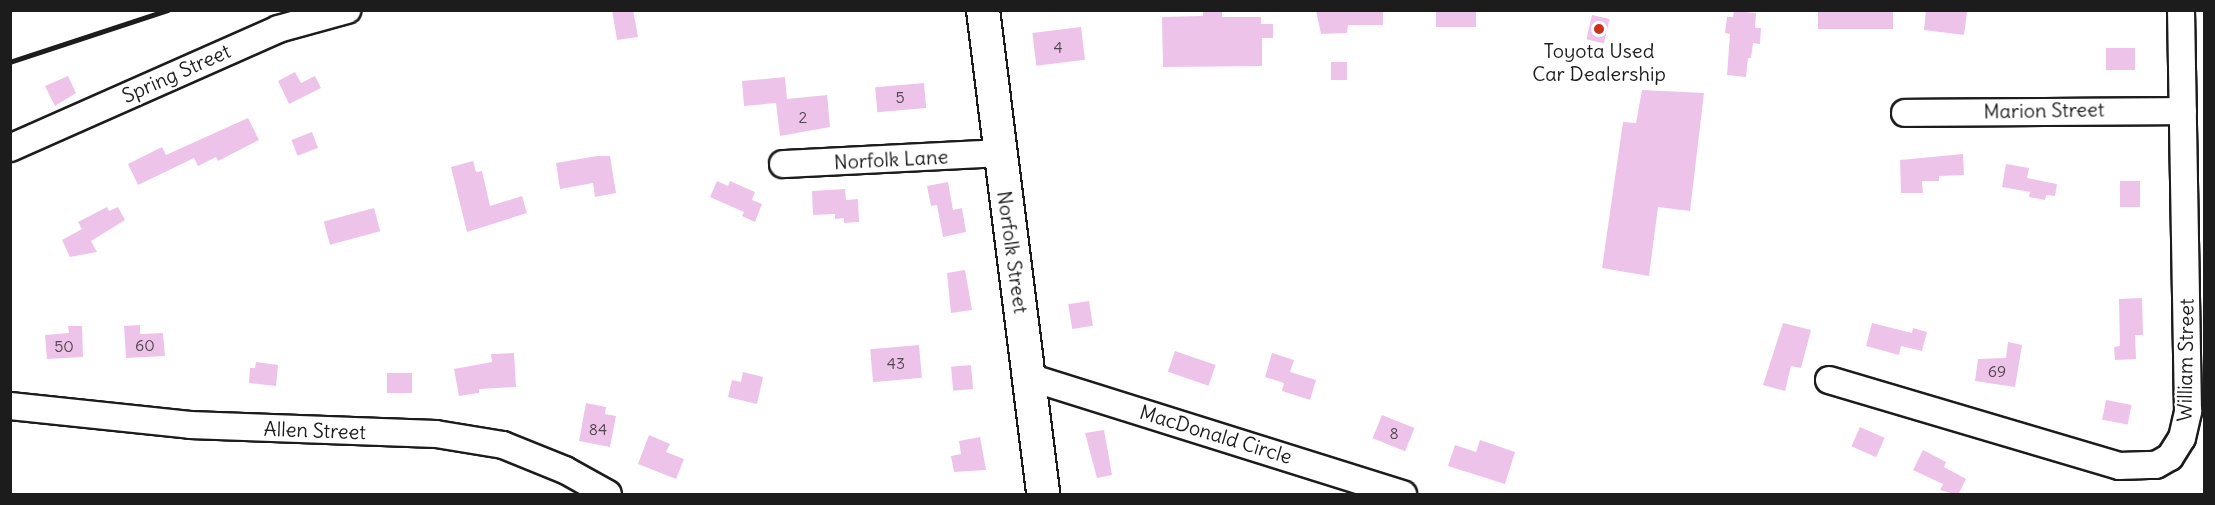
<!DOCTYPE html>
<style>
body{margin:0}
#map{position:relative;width:2215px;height:505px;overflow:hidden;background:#fff;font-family:Delius,sans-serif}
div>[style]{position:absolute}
.building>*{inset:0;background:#eec3e9;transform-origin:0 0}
.roads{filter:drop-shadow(2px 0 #1c1c1c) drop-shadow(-2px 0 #1c1c1c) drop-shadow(0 2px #1c1c1c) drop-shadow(0 -2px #1c1c1c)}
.minor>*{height:26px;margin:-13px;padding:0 13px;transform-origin:13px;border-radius:13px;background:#fff}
.major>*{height:32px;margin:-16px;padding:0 16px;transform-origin:16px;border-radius:16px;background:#fff}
.rail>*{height:4.5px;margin:-2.25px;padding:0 2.25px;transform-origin:2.25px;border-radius:2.25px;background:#1c1c1c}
.dots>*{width:16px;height:16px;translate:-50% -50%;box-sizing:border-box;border:3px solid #fff;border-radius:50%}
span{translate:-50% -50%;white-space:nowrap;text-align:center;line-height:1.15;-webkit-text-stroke:4.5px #fff;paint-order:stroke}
.number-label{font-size:16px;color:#50464f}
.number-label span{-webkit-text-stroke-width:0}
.poi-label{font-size:20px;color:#1c1c1c}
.street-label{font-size:20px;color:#1c1c1c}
.frame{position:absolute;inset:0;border:12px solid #1c1c1c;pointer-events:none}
</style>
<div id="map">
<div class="building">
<i style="clip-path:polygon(612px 10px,633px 10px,638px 37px,617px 40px)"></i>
<i style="clip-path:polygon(1316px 10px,1383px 10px,1383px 25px,1348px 25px,1347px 33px,1321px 34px)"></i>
<i style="left:1436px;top:10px;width:40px;height:17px"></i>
<i style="left:1818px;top:10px;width:75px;height:19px"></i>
<i style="clip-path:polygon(1926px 10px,1967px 12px,1964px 35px,1924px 30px)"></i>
<i style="clip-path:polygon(1203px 11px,1222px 11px,1222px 17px,1261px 17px,1261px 24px,1273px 24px,1273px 38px,1262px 38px,1262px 66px,1163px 67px,1162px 17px,1203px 16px)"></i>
<i style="clip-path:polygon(1734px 11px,1756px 13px,1755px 28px,1761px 28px,1760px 44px,1753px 43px,1751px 58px,1748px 58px,1746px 77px,1727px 75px,1730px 34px,1725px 33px,1727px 17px,1733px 17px)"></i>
<i style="left:1592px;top:15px;width:18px;height:25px;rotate:13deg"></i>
<i style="left:1081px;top:27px;width:33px;height:49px;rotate:83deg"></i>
<i style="left:2106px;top:48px;width:29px;height:22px"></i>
<i style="left:1331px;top:62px;width:16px;height:18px"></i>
<i style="clip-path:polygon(295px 72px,301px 83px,315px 76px,321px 88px,289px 104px,278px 81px)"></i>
<i style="clip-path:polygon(68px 76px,76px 93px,55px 106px,45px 86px)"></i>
<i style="clip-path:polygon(785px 77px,787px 99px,827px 95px,830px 127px,780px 136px,776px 103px,744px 106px,742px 81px)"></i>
<i style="left:924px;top:83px;width:25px;height:49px;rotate:85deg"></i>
<i style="clip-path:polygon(1642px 90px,1704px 93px,1690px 211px,1658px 207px,1649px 276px,1602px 268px,1623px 122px,1636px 123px)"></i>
<i style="clip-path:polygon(248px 118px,259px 140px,218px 161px,216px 157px,198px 166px,194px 158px,138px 185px,128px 164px,162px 147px,166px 155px)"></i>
<i style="left:312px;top:132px;width:17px;height:22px;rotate:69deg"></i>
<i style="clip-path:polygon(1963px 154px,1964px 175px,1939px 176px,1939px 181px,1922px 181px,1923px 193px,1901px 193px,1900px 160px)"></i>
<i style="clip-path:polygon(597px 156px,610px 156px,616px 193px,595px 197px,593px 183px,560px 189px,556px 163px)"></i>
<i style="clip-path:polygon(473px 161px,476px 172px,482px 171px,490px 206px,522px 196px,527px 213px,467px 232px,451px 167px)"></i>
<i style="clip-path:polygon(2006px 164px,2029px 168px,2027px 178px,2057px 184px,2055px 196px,2046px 195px,2045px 200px,2029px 197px,2030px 192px,2002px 187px)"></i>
<i style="clip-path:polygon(717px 181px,728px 186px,730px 181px,755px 192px,752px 200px,762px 204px,755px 222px,742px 216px,744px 212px,710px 197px)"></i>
<i style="left:2120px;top:181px;width:20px;height:26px"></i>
<i style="clip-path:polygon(948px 182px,953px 210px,962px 208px,966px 232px,943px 237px,937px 205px,931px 206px,927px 186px)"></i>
<i style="clip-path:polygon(845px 189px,846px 200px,858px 199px,859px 222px,844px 223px,844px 218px,835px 219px,835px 214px,813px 215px,812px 191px)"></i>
<i style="clip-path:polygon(107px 207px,109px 211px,118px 207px,125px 220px,91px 241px,97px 252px,70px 257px,62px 240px,82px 229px,78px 222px)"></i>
<i style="left:374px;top:208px;width:24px;height:52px;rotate:75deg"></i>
<i style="clip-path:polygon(965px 270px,972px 310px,951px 313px,947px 273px)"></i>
<i style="clip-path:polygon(2142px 298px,2143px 335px,2135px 335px,2136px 359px,2115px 360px,2114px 347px,2120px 346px,2119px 299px)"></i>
<i style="left:1089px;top:301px;width:25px;height:21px;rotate:81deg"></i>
<i style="clip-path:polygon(1783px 323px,1811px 330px,1801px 368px,1791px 366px,1785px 391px,1763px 385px)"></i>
<i style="clip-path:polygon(1872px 323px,1912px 333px,1913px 328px,1927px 332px,1922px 351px,1901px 346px,1899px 355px,1866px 346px)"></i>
<i style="clip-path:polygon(140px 325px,140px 334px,163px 333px,165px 356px,126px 358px,124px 326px)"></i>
<i style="clip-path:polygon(68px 326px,82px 326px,83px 357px,47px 359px,45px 335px,69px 333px)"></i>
<i style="clip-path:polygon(2008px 342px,2022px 345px,2015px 387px,1975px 381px,1978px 359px,2006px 358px)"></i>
<i style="left:919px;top:345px;width:33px;height:49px;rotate:85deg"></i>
<i style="left:1175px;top:351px;width:43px;height:22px;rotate:19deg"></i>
<i style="clip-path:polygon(514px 353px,516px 387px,479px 389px,479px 393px,459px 396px,454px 369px,492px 362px,491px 354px)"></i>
<i style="clip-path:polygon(1272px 353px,1294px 360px,1290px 372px,1316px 380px,1310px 400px,1282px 391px,1284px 383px,1265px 377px)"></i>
<i style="clip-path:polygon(256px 362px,278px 365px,276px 386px,249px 383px,250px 368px,255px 368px)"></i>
<i style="left:971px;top:365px;width:24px;height:20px;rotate:85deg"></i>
<i style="clip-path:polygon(743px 372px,763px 377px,757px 404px,728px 397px,732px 380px,741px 382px)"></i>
<i style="left:387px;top:373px;width:25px;height:20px"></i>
<i style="left:2106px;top:400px;width:26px;height:20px;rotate:11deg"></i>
<i style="clip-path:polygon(586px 403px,606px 407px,605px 414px,616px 416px,610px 447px,579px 441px)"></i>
<i style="left:1382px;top:415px;width:35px;height:25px;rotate:22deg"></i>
<i style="left:1860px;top:427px;width:27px;height:21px;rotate:24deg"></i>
<i style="clip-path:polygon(1104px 430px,1112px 475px,1097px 478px,1085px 433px)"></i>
<i style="clip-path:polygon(649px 435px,670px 444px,666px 452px,684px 459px,676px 479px,638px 464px)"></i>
<i style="clip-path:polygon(980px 437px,986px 470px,954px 472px,951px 456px,961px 454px,959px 441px)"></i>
<i style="clip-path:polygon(1480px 440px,1515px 452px,1505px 484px,1448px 466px,1455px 445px,1476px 452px)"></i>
<i style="clip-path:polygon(1923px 450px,1946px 462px,1944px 467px,1966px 479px,1958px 495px,1940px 490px,1943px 484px,1913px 470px)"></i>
</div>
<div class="roads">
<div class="minor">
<i style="left:1905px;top:113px;width:278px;rotate:-0.4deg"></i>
<i style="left:10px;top:148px;width:293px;rotate:-23.9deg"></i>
<i style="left:278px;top:29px;width:72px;rotate:-15.4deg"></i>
<i style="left:783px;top:164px;width:216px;rotate:-2.9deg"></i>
<i style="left:1029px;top:377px;width:392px;rotate:17.4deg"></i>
<i style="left:1829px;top:380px;width:302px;rotate:16.5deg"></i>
<i style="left:2119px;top:466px;width:37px;rotate:-2deg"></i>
<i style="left:2156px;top:465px;width:16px;rotate:-30deg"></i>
<i style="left:2170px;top:457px;width:22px;rotate:-58deg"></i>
<i style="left:2182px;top:438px;width:28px;rotate:-77deg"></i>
<i style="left:2188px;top:411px;width:401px;rotate:-91deg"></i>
<i style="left:10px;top:406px;width:181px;rotate:6deg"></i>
<i style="left:190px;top:425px;width:246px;rotate:2.1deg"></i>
<i style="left:436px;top:434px;width:68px;rotate:9.3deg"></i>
<i style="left:503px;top:445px;width:67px;rotate:22deg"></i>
<i style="left:565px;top:470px;width:49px;rotate:29.2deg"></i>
</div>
<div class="major">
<i style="left:983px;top:10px;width:488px;rotate:82.9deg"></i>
</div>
</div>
<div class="rail">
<i style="left:10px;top:62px;width:166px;rotate:-18.2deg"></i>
</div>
<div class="dots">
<i style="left:1599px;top:29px;background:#c8321e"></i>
</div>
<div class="number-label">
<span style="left:1058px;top:47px">4</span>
<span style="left:900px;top:97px">5</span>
<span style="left:803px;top:117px">2</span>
<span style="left:145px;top:345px">60</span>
<span style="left:64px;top:346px">50</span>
<span style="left:896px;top:363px">43</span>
<span style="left:1997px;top:371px">69</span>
<span style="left:598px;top:429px">84</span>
<span style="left:1394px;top:433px">8</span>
</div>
<div class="poi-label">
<span style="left:1599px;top:62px">Toyota Used<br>Car Dealership</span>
</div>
<div class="street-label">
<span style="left:176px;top:73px;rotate:-24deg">Spring Street</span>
<span style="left:2044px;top:110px;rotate:-1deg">Marion Street</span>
<span style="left:891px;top:159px;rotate:-3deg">Norfolk Lane</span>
<span style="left:1013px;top:252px;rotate:82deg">Norfolk Street</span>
<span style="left:2185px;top:360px;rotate:-89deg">William Street</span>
<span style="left:315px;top:430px;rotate:2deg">Allen Street</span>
<span style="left:1216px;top:434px;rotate:17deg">MacDonald Circle</span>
</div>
<div class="frame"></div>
</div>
